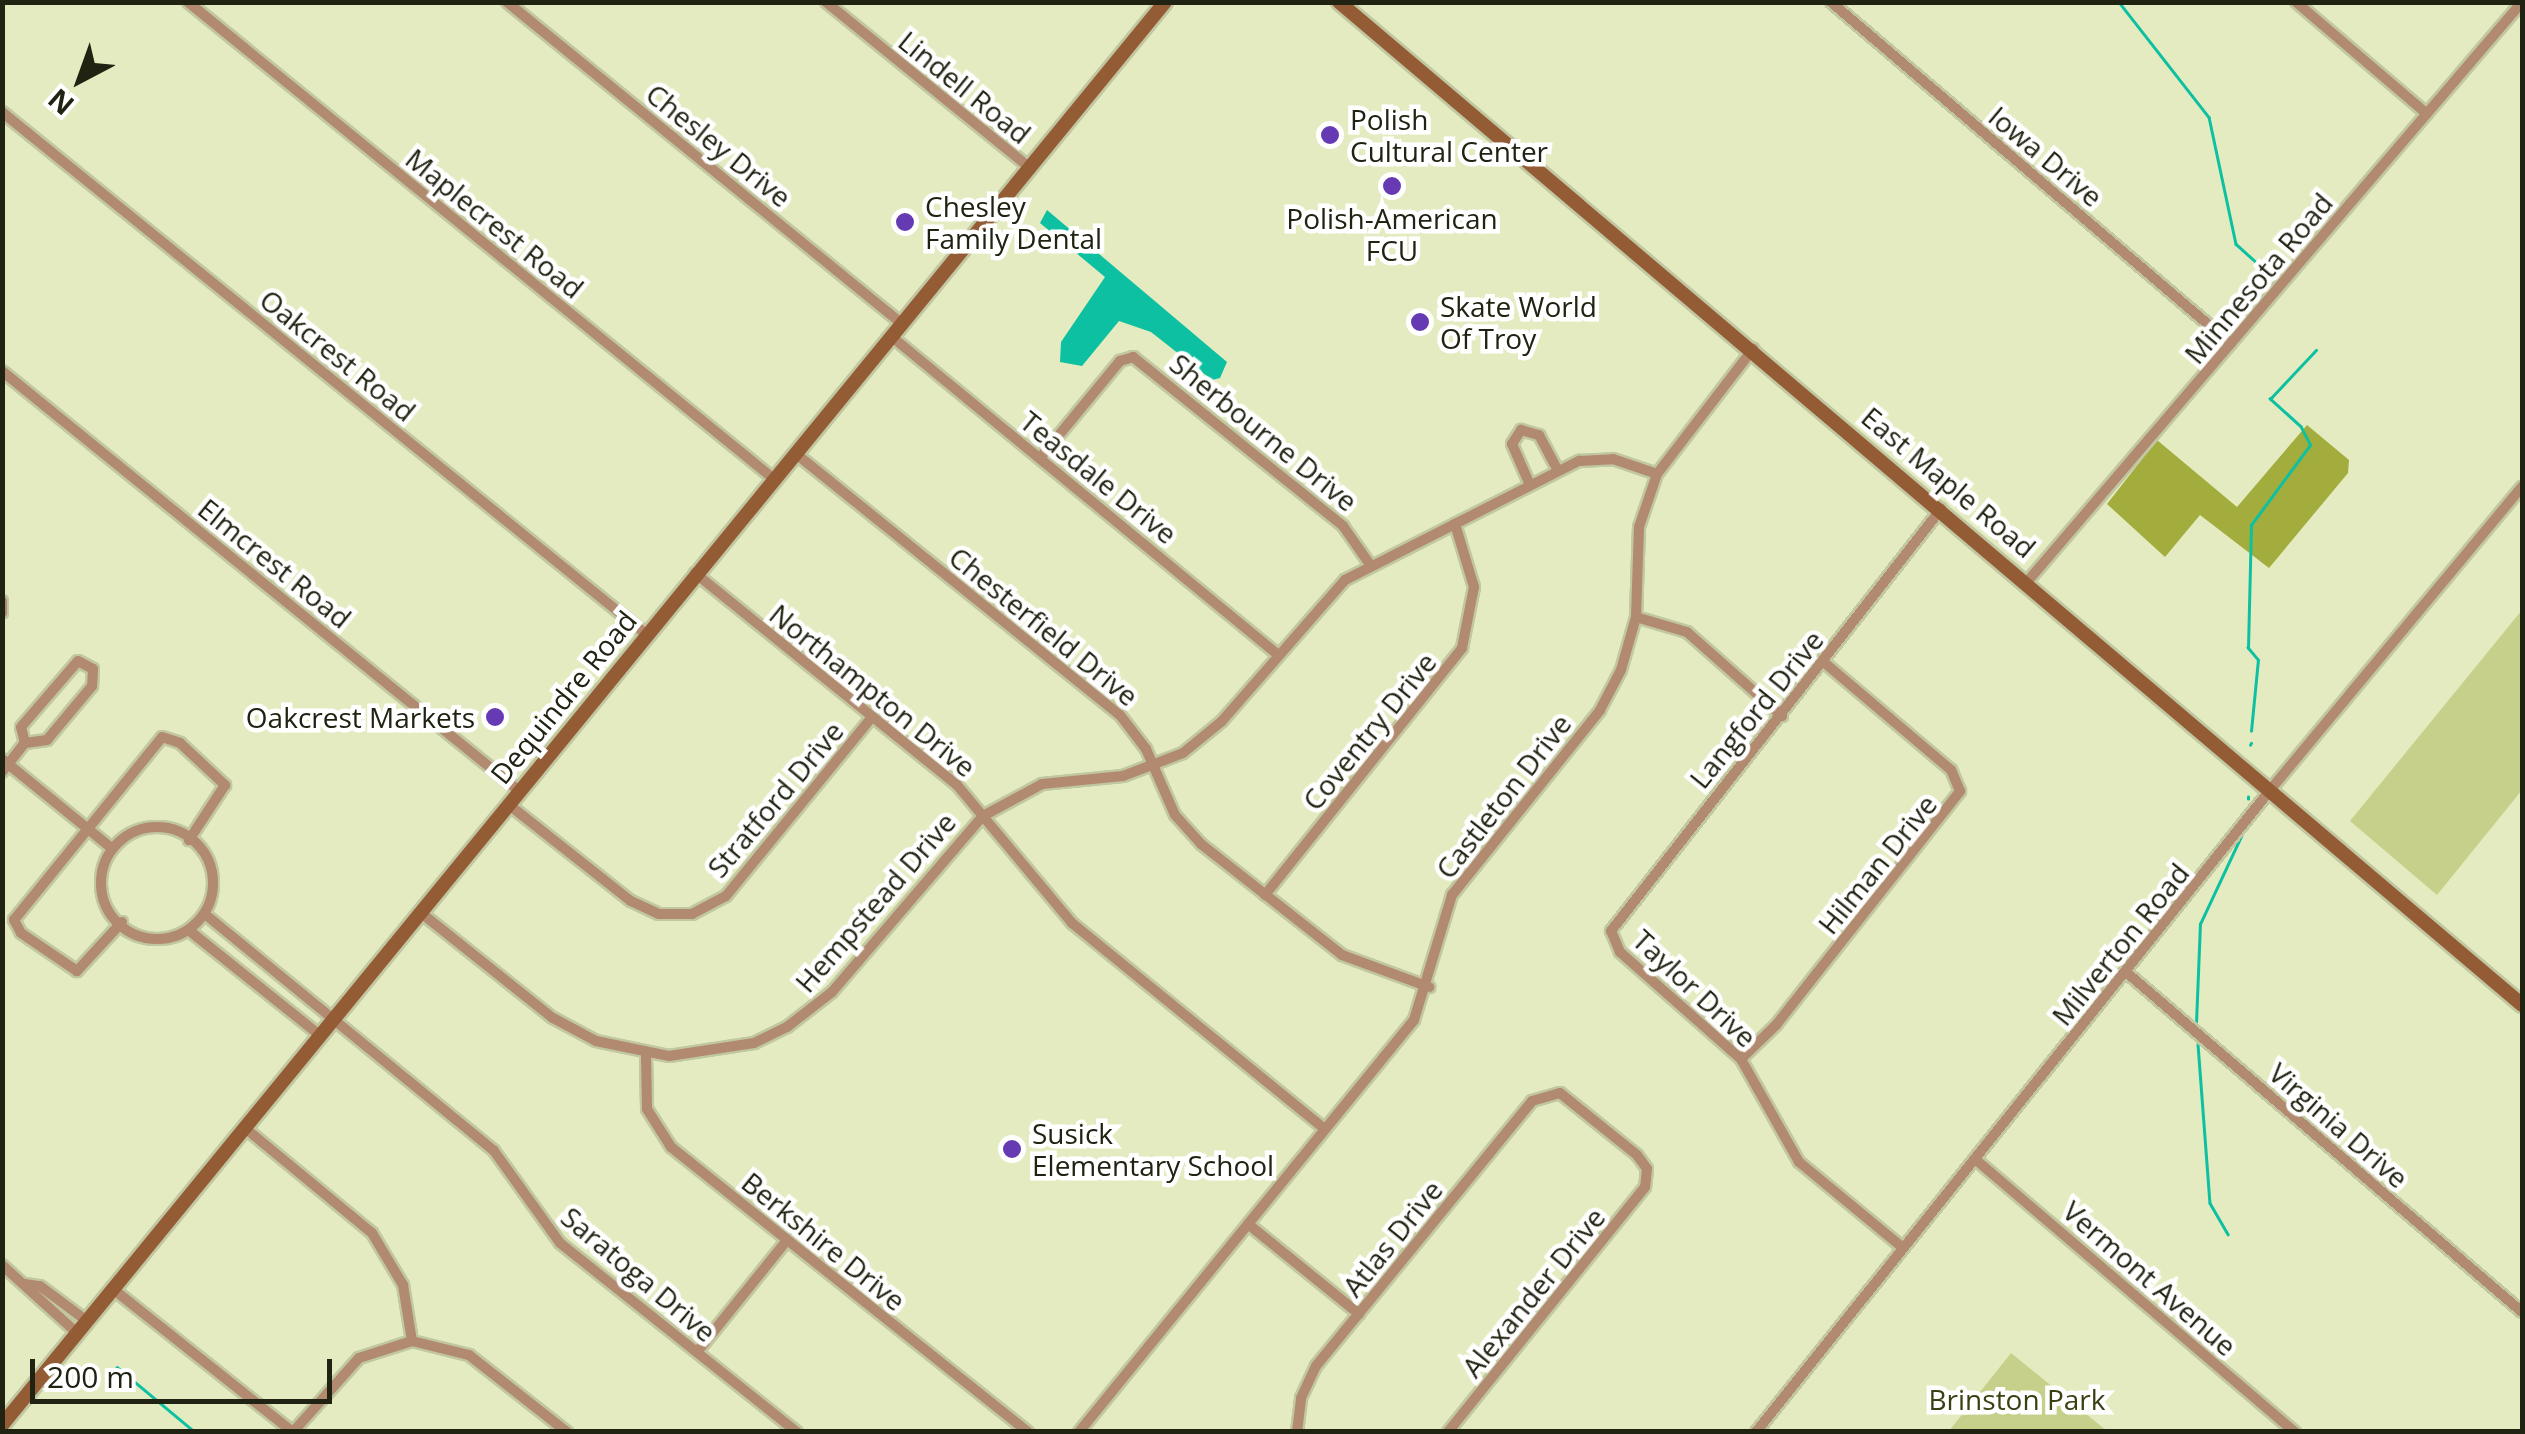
<!DOCTYPE html>
<style>
body{margin:0}
#map{position:relative;width:2525px;height:1434px;overflow:hidden;background:#e4ebc0;font-family:"Open Sans",sans-serif}
div>[style]{position:absolute}
.green>*{inset:0;background:#c6d08b}
.forest>*{inset:0;background:#a2ad3e}
.water>*{inset:0;background:#0dc0a1}
.stream>*{height:2.5px;margin:-1.25px;padding:0 1.25px;transform-origin:1.25px;border-radius:1.25px;background:#0dc0a1}
.roads{filter:drop-shadow(2px 0 #c1c7a1) drop-shadow(-2px 0 #c1c7a1) drop-shadow(0 2px #c1c7a1) drop-shadow(0 -2px #c1c7a1)}
.minor>*{height:10px;margin:-5px;padding:0 5px;transform-origin:5px;border-radius:5px;background:#b18a6f}
.minor>.ring{margin:-5px;padding:0;box-sizing:content-box;background:none;border:10px solid #b18a6f;border-radius:50%}
.secondary>*{height:14px;margin:-7px;padding:0 7px;transform-origin:7px;border-radius:7px;background:#945c34}
.dots>*{width:28px;height:28px;translate:-50% -50%;box-sizing:border-box;border:5px solid #fff;border-radius:50%}
span{translate:-50% -50%;white-space:nowrap;text-align:center;line-height:1.15;-webkit-text-stroke:9px #fff;paint-order:stroke}
.street-label{font-size:28px;color:#202312}
.poi-label{font-size:28px;color:#202312}
.left{translate:0 -50%;text-align:left}
.right{translate:-100% -50%;text-align:right}
.park-label{font-size:28px;color:#3b3f12}
.frame{position:absolute;inset:0;border:5px solid #202312;pointer-events:none}
.north{position:absolute;left:30px;top:30px;width:100px;height:100px;-webkit-text-stroke:8px #fff;paint-order:stroke;rotate:221deg;font-size:28px;font-weight:700;line-height:40px;text-align:center;color:#202312}
.north::after{content:'';display:block;margin:auto;width:35px;height:45px;background:#202312;clip-path:polygon(50% 0,100% 100%,50% 72%,0 100%)}
.scale{position:absolute;left:30px;top:1359px;width:302px;height:45px;box-sizing:border-box;border:5px solid #202312;border-top:0;padding-left:12px;font-size:30px;line-height:35px;white-space:nowrap;color:#202312;-webkit-text-stroke:8px #fff;paint-order:stroke}
</style>
<div id="map">
<div class="green">
<i style="clip-path:polygon(2522px 610px,2522px 790px,2437px 895px,2350px 821px)"></i>
<i style="clip-path:polygon(2011px 1353px,2107px 1431px,1949px 1431px)"></i>
</div>
<div class="forest">
<i style="clip-path:polygon(2307px 425px,2349px 460px,2348px 473px,2269px 568px,2200px 515px,2165px 557px,2107px 504px,2157px 440px,2237px 507px)"></i>
</div>
<div class="water">
<i style="clip-path:polygon(1047px 210px,1227px 362px,1220px 378px,1212px 380px,1151px 332px,1119px 321px,1082px 366px,1060px 362px,1061px 342px,1105px 277px,1040px 223px)"></i>
</div>
<div class="stream">
<i style="left:2119px;top:2px;width:146px;rotate:52deg"></i>
<i style="left:2209px;top:117px;width:130px;rotate:78deg"></i>
<i style="left:2236px;top:244px;width:52px;rotate:41.9deg"></i>
<i style="left:2251px;top:731px;width:71px;rotate:-84.4deg"></i>
<i style="left:2258px;top:660px;width:16px;rotate:-130deg"></i>
<i style="left:2248px;top:648px;width:123px;rotate:-88.6deg"></i>
<i style="left:2251px;top:525px;width:99px;rotate:-53.6deg"></i>
<i style="left:2310px;top:445px;width:20px;rotate:-117deg"></i>
<i style="left:2301px;top:427px;width:42px;rotate:-137.9deg"></i>
<i style="left:2270px;top:399px;width:67px;rotate:-46.8deg"></i>
<i style="left:2250px;top:745px;width:2px;rotate:-63deg"></i>
<i style="left:2248px;top:799px;width:2px;rotate:-90deg"></i>
<i style="left:2196px;top:1023px;width:99px;rotate:-87.7deg"></i>
<i style="left:2200px;top:924px;width:104px;rotate:-64.9deg"></i>
<i style="left:2198px;top:1044px;width:159px;rotate:85.7deg"></i>
<i style="left:2210px;top:1203px;width:36px;rotate:60deg"></i>
<i style="left:117px;top:1367px;width:102px;rotate:39.8deg"></i>
</div>
<div class="roads">
<div class="minor">
<i style="left:188px;top:2px;width:756px;rotate:39.15deg"></i>
<i style="left:507px;top:2px;width:508px;rotate:39.17deg"></i>
<i style="left:826px;top:2px;width:263px;rotate:39.1deg"></i>
<i style="left:1831px;top:2px;width:526px;rotate:40.53deg"></i>
<i style="left:2296px;top:2px;width:172px;rotate:40.5deg"></i>
<i style="left:2px;top:112px;width:829px;rotate:39.03deg"></i>
<i style="left:891px;top:336px;width:500px;rotate:39.48deg"></i>
<i style="left:2px;top:371px;width:665px;rotate:39.08deg"></i>
<i style="left:795px;top:453px;width:417px;rotate:38.9deg"></i>
<i style="left:1120px;top:715px;width:43px;rotate:52.6deg"></i>
<i style="left:1146px;top:749px;width:72px;rotate:66.3deg"></i>
<i style="left:1175px;top:815px;width:39px;rotate:48deg"></i>
<i style="left:1201px;top:844px;width:179px;rotate:38.2deg"></i>
<i style="left:1342px;top:955px;width:93px;rotate:20.2deg"></i>
<i style="left:1040px;top:458px;width:126px;rotate:-50.5deg"></i>
<i style="left:1120px;top:361px;width:14px;rotate:-17deg"></i>
<i style="left:1133px;top:357px;width:270px;rotate:38.8deg"></i>
<i style="left:1343px;top:526px;width:49px;rotate:55deg"></i>
<i style="left:1530px;top:485px;width:45px;rotate:-113.7deg"></i>
<i style="left:1512px;top:444px;width:17px;rotate:-57deg"></i>
<i style="left:1521px;top:430px;width:19px;rotate:16deg"></i>
<i style="left:1539px;top:435px;width:40px;rotate:62deg"></i>
<i style="left:695px;top:573px;width:337px;rotate:39deg"></i>
<i style="left:957px;top:785px;width:180px;rotate:50.2deg"></i>
<i style="left:1072px;top:923px;width:326px;rotate:39.2deg"></i>
<i style="left:2027px;top:582px;width:763px;rotate:-49.52deg"></i>
<i style="left:2px;top:601px;width:12px;rotate:90deg"></i>
<i style="left:1636px;top:617px;width:53px;rotate:16.4deg"></i>
<i style="left:1687px;top:632px;width:127px;rotate:41.5deg"></i>
<i style="left:78px;top:661px;width:17px;rotate:28deg"></i>
<i style="left:93px;top:669px;width:17px;rotate:93deg"></i>
<i style="left:92px;top:686px;width:70px;rotate:129.8deg"></i>
<i style="left:47px;top:740px;width:22px;rotate:172deg"></i>
<i style="left:25px;top:743px;width:16px;rotate:-104deg"></i>
<i style="left:21px;top:727px;width:87px;rotate:-49.2deg"></i>
<i style="left:2px;top:759px;width:138px;rotate:39.1deg"></i>
<i style="left:2px;top:772px;width:37px;rotate:-52deg"></i>
<i style="left:508px;top:804px;width:157px;rotate:38.3deg"></i>
<i style="left:631px;top:901px;width:31px;rotate:25deg"></i>
<i style="left:659px;top:914px;width:33px"></i>
<i style="left:692px;top:914px;width:38px;rotate:-28deg"></i>
<i style="left:726px;top:896px;width:231px;rotate:-50.8deg"></i>
<i class="ring" style="left:101px;top:827px;width:102px;height:102px"></i>
<i style="left:1265px;top:895px;width:316px;rotate:-51.4deg"></i>
<i style="left:1462px;top:648px;width:62px;rotate:-78.9deg"></i>
<i style="left:1474px;top:587px;width:66px;rotate:-106.8deg"></i>
<i style="left:420px;top:912px;width:170px;rotate:38.6deg"></i>
<i style="left:553px;top:1018px;width:49px;rotate:28.1deg"></i>
<i style="left:596px;top:1041px;width:75px;rotate:11.6deg"></i>
<i style="left:669px;top:1056px;width:86px;rotate:-8.7deg"></i>
<i style="left:754px;top:1043px;width:37px;rotate:-26deg"></i>
<i style="left:787px;top:1027px;width:57px;rotate:-37.9deg"></i>
<i style="left:832px;top:992px;width:232px;rotate:-49.4deg"></i>
<i style="left:983px;top:816px;width:67px;rotate:-28.5deg"></i>
<i style="left:1042px;top:784px;width:81px;rotate:-5.6deg"></i>
<i style="left:1123px;top:776px;width:64px;rotate:-21deg"></i>
<i style="left:1183px;top:753px;width:50px;rotate:-39.4deg"></i>
<i style="left:1222px;top:721px;width:187px;rotate:-48.9deg"></i>
<i style="left:1345px;top:580px;width:263px;rotate:-27deg"></i>
<i style="left:1579px;top:461px;width:34px;rotate:-3deg"></i>
<i style="left:1613px;top:459px;width:46px;rotate:18.8deg"></i>
<i style="left:206px;top:915px;width:372px;rotate:39.3deg"></i>
<i style="left:494px;top:1151px;width:113px;rotate:54.3deg"></i>
<i style="left:560px;top:1243px;width:303px;rotate:38.6deg"></i>
<i style="left:122px;top:922px;width:67px;rotate:132.6deg"></i>
<i style="left:77px;top:971px;width:68px;rotate:-145.8deg"></i>
<i style="left:21px;top:933px;width:15px;rotate:-118deg"></i>
<i style="left:14px;top:920px;width:235px;rotate:-51deg"></i>
<i style="left:162px;top:737px;width:19px;rotate:18deg"></i>
<i style="left:180px;top:743px;width:62px;rotate:43deg"></i>
<i style="left:225px;top:785px;width:66px;rotate:123.2deg"></i>
<i style="left:191px;top:932px;width:166px;rotate:38.7deg"></i>
<i style="left:2126px;top:972px;width:522px;rotate:40.65deg"></i>
<i style="left:646px;top:1055px;width:54px;rotate:88.9deg"></i>
<i style="left:647px;top:1109px;width:45px;rotate:57.7deg"></i>
<i style="left:671px;top:1147px;width:457px;rotate:38.6deg"></i>
<i style="left:1741px;top:1059px;width:49px;rotate:-44.2deg"></i>
<i style="left:1776px;top:1025px;width:298px;rotate:-51.8deg"></i>
<i style="left:1960px;top:791px;width:23px;rotate:-113deg"></i>
<i style="left:1951px;top:770px;width:165px;rotate:-139.7deg"></i>
<i style="left:245px;top:1128px;width:165px;rotate:39.6deg"></i>
<i style="left:372px;top:1233px;width:61px;rotate:59.2deg"></i>
<i style="left:403px;top:1285px;width:57px;rotate:80.9deg"></i>
<i style="left:412px;top:1341px;width:59px;rotate:13.8deg"></i>
<i style="left:469px;top:1355px;width:125px;rotate:38.2deg"></i>
<i style="left:1975px;top:1159px;width:421px;rotate:40.5deg"></i>
<i style="left:1248px;top:1224px;width:143px;rotate:39deg"></i>
<i style="left:1903px;top:1248px;width:135px;rotate:-140.4deg"></i>
<i style="left:1799px;top:1162px;width:118px;rotate:-119.4deg"></i>
<i style="left:1741px;top:1059px;width:162px;rotate:-138.5deg"></i>
<i style="left:1620px;top:952px;width:23px;rotate:-113deg"></i>
<i style="left:1611px;top:931px;width:536px;rotate:-51.97deg"></i>
<i style="left:2px;top:1265px;width:101px;rotate:42.2deg"></i>
<i style="left:25px;top:1284px;width:15px;rotate:8deg"></i>
<i style="left:40px;top:1286px;width:59px;rotate:36.7deg"></i>
<i style="left:113px;top:1289px;width:230px;rotate:38.5deg"></i>
<i style="left:697px;top:1352px;width:144px;rotate:-51.2deg"></i>
<i style="left:293px;top:1432px;width:99px;rotate:-48.3deg"></i>
<i style="left:359px;top:1358px;width:56px;rotate:-17.8deg"></i>
<i style="left:1079px;top:1432px;width:531px;rotate:-50.89deg"></i>
<i style="left:1414px;top:1020px;width:131px;rotate:-73.1deg"></i>
<i style="left:1452px;top:895px;width:237px;rotate:-51.3deg"></i>
<i style="left:1600px;top:710px;width:45px;rotate:-62.3deg"></i>
<i style="left:1621px;top:670px;width:55px;rotate:-74.2deg"></i>
<i style="left:1636px;top:617px;width:90px;rotate:-88.1deg"></i>
<i style="left:1639px;top:527px;width:56px;rotate:-71.2deg"></i>
<i style="left:1657px;top:474px;width:158px;rotate:-52.5deg"></i>
<i style="left:1297px;top:1432px;width:34px;rotate:-83deg"></i>
<i style="left:1301px;top:1398px;width:35px;rotate:-65deg"></i>
<i style="left:1316px;top:1366px;width:342px;rotate:-50.8deg"></i>
<i style="left:1532px;top:1101px;width:29px;rotate:-16deg"></i>
<i style="left:1560px;top:1093px;width:99px;rotate:38.8deg"></i>
<i style="left:1637px;top:1155px;width:17px;rotate:54deg"></i>
<i style="left:1647px;top:1169px;width:18px;rotate:96deg"></i>
<i style="left:1645px;top:1187px;width:314px;rotate:128.8deg"></i>
<i style="left:1756px;top:1432px;width:824px;rotate:-51.31deg"></i>
<i style="left:2271px;top:789px;width:393px;rotate:-50.3deg"></i>
</div>
<div class="secondary">
<i style="left:1339px;top:2px;width:1551px;rotate:40.29deg"></i>
<i style="left:2px;top:1425px;width:1838px;rotate:-50.74deg"></i>
</div>
</div>
<div class="dots">
<i style="left:1330px;top:135px;background:#653ab2"></i>
<i style="left:1392px;top:186px;background:#653ab2"></i>
<i style="left:905px;top:222px;background:#653ab2"></i>
<i style="left:1420px;top:322px;background:#653ab2"></i>
<i style="left:495px;top:717px;background:#653ab2"></i>
<i style="left:1012px;top:1149px;background:#653ab2"></i>
</div>
<div class="street-label">
<span style="left:965px;top:87px;rotate:39deg">Lindell Road</span>
<span style="left:719px;top:145px;rotate:39deg">Chesley Drive</span>
<span style="left:2046px;top:156px;rotate:40deg">Iowa Drive</span>
<span style="left:495px;top:223px;rotate:39deg">Maplecrest Road</span>
<span style="left:2258px;top:278px;rotate:-50deg">Minnesota Road</span>
<span style="left:338px;top:355px;rotate:39deg">Oakcrest Road</span>
<span style="left:1264px;top:432px;rotate:39deg">Sherbourne Drive</span>
<span style="left:1099px;top:477px;rotate:39deg">Teasdale Drive</span>
<span style="left:1949px;top:482px;rotate:40deg">East Maple Road</span>
<span style="left:275px;top:563px;rotate:39deg">Elmcrest Road</span>
<span style="left:1044px;top:626px;rotate:39deg">Chesterfield Drive</span>
<span style="left:873px;top:690px;rotate:39deg">Northampton Drive</span>
<span style="left:563px;top:697px;rotate:-51deg">Dequindre Road</span>
<span style="left:1756px;top:709px;rotate:-51deg">Langford Drive</span>
<span style="left:1369px;top:731px;rotate:-51deg">Coventry Drive</span>
<span style="left:1503px;top:796px;rotate:-52deg">Castleton Drive</span>
<span style="left:775px;top:799px;rotate:-50deg">Stratford Drive</span>
<span style="left:1877px;top:864px;rotate:-51deg">Hilman Drive</span>
<span style="left:875px;top:902px;rotate:-49deg">Hempstead Drive</span>
<span style="left:2120px;top:944px;rotate:-51deg">Milverton Road</span>
<span style="left:1695px;top:988px;rotate:43deg">Taylor Drive</span>
<span style="left:2339px;top:1125px;rotate:41deg">Virginia Drive</span>
<span style="left:1392px;top:1238px;rotate:-51deg">Atlas Drive</span>
<span style="left:824px;top:1241px;rotate:39deg">Berkshire Drive</span>
<span style="left:639px;top:1274px;rotate:40deg">Saratoga Drive</span>
<span style="left:2150px;top:1278px;rotate:41deg">Vermont Avenue</span>
<span style="left:1533px;top:1292px;rotate:-51deg">Alexander Drive</span>
</div>
<div class="poi-label">
<span class="left" style="left:1350px;top:135px">Polish<br>Cultural Center</span>
<span class="left" style="left:925px;top:222px">Chesley<br>Family Dental</span>
<span style="left:1392px;top:234px">Polish-American<br>FCU</span>
<span class="left" style="left:1440px;top:322px">Skate World<br>Of Troy</span>
<span class="right" style="left:475px;top:717px">Oakcrest Markets</span>
<span class="left" style="left:1032px;top:1149px">Susick<br>Elementary School</span>
</div>
<div class="park-label">
<span style="left:2017px;top:1399px">Brinston Park</span>
</div>
<div class="frame"></div>
<div class="north">N</div>
<div class="scale">200 m</div>
</div>
